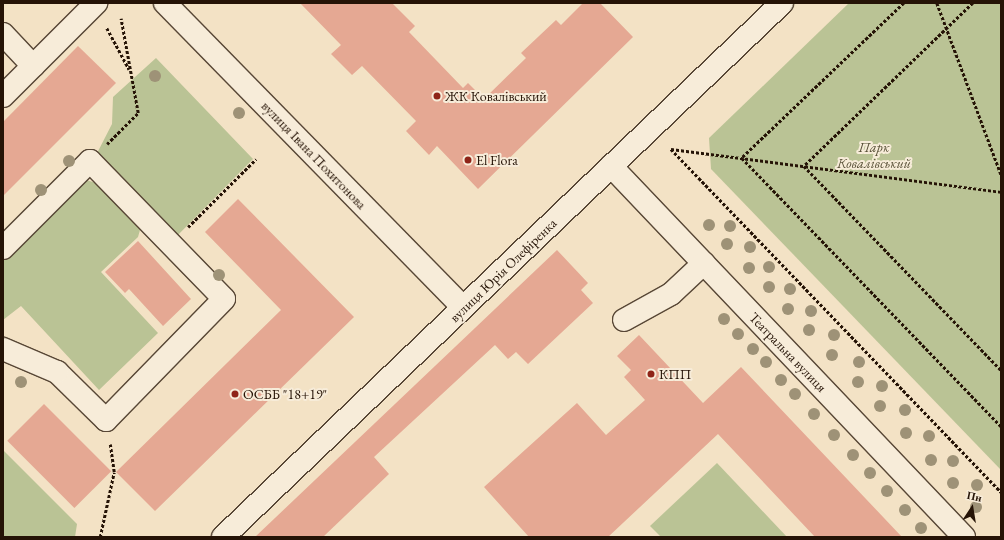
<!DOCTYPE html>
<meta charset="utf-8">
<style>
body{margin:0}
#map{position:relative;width:1004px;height:540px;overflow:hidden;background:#f3e2c5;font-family:"EB Garamond",serif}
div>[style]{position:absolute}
.green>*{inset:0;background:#bac395}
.building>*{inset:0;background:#e5a893;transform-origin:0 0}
.path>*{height:2.5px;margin-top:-1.25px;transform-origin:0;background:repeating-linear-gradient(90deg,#251306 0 3px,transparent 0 5px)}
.roads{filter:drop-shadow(1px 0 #584736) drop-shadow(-1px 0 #584736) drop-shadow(0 1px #584736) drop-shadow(0 -1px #584736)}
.minor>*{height:22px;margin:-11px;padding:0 11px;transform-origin:11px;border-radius:11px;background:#f7ecd9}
.trees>*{width:12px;height:12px;margin:-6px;border-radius:50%;background:#9e9277}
.dots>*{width:11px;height:11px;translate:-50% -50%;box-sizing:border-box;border:2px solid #f7ecd9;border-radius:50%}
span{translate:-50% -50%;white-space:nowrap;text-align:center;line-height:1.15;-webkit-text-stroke:4px #f7ecd9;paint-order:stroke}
.poi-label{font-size:14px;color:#251306}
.left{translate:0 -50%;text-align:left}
.park-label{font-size:14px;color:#595138;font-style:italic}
.street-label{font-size:14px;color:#251306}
.frame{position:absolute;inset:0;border:4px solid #251306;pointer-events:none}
.north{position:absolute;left:952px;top:488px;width:40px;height:40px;-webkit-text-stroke:3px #f7ecd9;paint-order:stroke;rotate:12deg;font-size:11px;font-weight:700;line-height:16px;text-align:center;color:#251306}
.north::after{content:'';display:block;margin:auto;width:14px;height:18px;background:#251306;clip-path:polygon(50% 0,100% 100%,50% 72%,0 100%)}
</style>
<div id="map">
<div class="green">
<i style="clip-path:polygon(849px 3px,1001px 3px,1001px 470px,711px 169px,709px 138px)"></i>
<i style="clip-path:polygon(156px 58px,253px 159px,171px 242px,93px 161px,112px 124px,113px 97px)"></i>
<i style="clip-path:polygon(83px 179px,106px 186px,142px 223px,138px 237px,101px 272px,158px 333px,99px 390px,21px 306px,3px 320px,3px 260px)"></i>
<i style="clip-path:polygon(3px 450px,77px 524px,75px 537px,3px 537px)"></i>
<i style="clip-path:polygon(717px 463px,787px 537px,661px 537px,650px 526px)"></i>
</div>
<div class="building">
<i style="clip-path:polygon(300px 3px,392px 3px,415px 26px,409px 32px,463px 88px,468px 83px,484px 99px,526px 58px,521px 53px,556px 20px,561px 25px,583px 3px,600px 3px,633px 37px,478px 189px,437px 146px,429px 155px,406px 131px,416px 121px,362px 66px,352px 75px,331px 54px,341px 45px)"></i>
<i style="clip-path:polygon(78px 46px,116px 83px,3px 196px,3px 122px)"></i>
<i style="clip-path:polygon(238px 199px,354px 317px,155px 511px,116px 472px,281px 310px,205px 232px)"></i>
<i style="clip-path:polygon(138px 241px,191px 299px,163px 326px,129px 289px,125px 293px,105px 272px)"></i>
<i style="clip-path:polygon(557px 250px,588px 283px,581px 290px,593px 303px,528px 364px,516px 352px,508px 359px,495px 345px,374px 457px,389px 474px,323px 537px,255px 537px)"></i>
<i style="clip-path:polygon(639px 335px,703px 403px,741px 367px,902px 537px,815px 537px,718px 434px,608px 537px,529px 537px,484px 487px,577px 403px,606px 435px,645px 400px,624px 377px,631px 370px,617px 356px)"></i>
<i style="left:44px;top:404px;width:95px;height:52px;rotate:45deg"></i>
</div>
<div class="path">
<i style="left:904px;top:3px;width:224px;rotate:136.3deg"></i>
<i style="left:742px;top:158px;width:373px;rotate:46deg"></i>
<i style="left:937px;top:3px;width:183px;rotate:69.5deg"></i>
<i style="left:973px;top:3px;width:235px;rotate:136deg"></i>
<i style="left:804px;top:166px;width:284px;rotate:46deg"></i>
<i style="left:107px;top:28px;width:47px;rotate:61.8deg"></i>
<i style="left:107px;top:144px;width:44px;rotate:-45deg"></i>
<i style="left:138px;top:113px;width:96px;rotate:-100.3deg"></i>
<i style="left:671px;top:149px;width:476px;rotate:46.1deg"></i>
<i style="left:671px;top:149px;width:333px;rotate:7.4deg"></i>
<i style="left:188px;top:227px;width:96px;rotate:-45deg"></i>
<i style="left:100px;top:537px;width:66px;rotate:-77.8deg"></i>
<i style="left:114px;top:472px;width:28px;rotate:-98deg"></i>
</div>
<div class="roads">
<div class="minor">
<i style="left:165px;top:3px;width:426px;rotate:45.6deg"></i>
<i style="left:3px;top:34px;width:44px;rotate:46.8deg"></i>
<i style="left:3px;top:96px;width:132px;rotate:-45deg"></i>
<i style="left:611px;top:166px;width:512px;rotate:46.42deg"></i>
<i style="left:3px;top:248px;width:123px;rotate:-45deg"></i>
<i style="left:90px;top:161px;width:192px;rotate:45.8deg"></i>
<i style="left:224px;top:299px;width:169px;rotate:134.3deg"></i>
<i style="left:106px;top:420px;width:69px;rotate:-135.6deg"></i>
<i style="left:57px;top:372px;width:59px;rotate:-156.9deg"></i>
<i style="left:624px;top:320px;width:54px;rotate:-29deg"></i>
<i style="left:671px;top:294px;width:45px;rotate:-43.2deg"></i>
<i style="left:223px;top:537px;width:773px;rotate:-43.69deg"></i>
</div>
</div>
<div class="trees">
<i style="left:155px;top:76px"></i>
<i style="left:239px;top:113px"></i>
<i style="left:69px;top:161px"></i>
<i style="left:41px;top:190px"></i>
<i style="left:709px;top:225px"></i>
<i style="left:730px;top:226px"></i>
<i style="left:727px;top:244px"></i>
<i style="left:750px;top:247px"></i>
<i style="left:769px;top:267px"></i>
<i style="left:749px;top:268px"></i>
<i style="left:219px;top:275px"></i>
<i style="left:769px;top:287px"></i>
<i style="left:790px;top:289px"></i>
<i style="left:788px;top:309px"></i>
<i style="left:811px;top:311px"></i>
<i style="left:724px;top:319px"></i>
<i style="left:809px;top:330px"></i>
<i style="left:738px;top:334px"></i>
<i style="left:834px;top:335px"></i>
<i style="left:753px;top:349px"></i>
<i style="left:832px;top:355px"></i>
<i style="left:766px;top:362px"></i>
<i style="left:859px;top:362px"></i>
<i style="left:781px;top:380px"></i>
<i style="left:21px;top:382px"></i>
<i style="left:858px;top:382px"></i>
<i style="left:882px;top:386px"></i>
<i style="left:795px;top:394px"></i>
<i style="left:880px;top:406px"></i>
<i style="left:905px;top:410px"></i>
<i style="left:814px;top:414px"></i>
<i style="left:906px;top:433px"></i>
<i style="left:834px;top:435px"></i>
<i style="left:929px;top:436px"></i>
<i style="left:853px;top:455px"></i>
<i style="left:931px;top:460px"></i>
<i style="left:953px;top:461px"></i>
<i style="left:870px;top:473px"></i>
<i style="left:953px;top:483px"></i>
<i style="left:977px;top:485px"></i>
<i style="left:887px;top:491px"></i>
<i style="left:976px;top:507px"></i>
<i style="left:905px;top:510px"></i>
<i style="left:921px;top:528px"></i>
</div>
<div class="dots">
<i style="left:437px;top:96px;background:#8f2418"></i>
<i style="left:468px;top:160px;background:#8f2418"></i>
<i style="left:651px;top:374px;background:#8f2418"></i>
<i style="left:235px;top:394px;background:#8f2418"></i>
</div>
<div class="poi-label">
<span class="left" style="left:445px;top:96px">ЖК Ковалівський</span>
<span class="left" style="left:476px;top:160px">El Flora</span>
<span class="left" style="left:659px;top:374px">КПП</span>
<span class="left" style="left:243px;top:394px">ОСББ "18+19"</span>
</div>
<div class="park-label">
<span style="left:874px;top:155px">Парк<br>Ковалівський</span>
</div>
<div class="street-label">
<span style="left:314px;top:155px;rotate:46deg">вулиця Івана Похитонова</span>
<span style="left:503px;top:270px;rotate:-44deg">вулиця Юрія Олефіренка</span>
<span style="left:788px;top:352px;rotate:46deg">Театральна вулиця</span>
</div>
<div class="frame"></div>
<div class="north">Пн</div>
</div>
